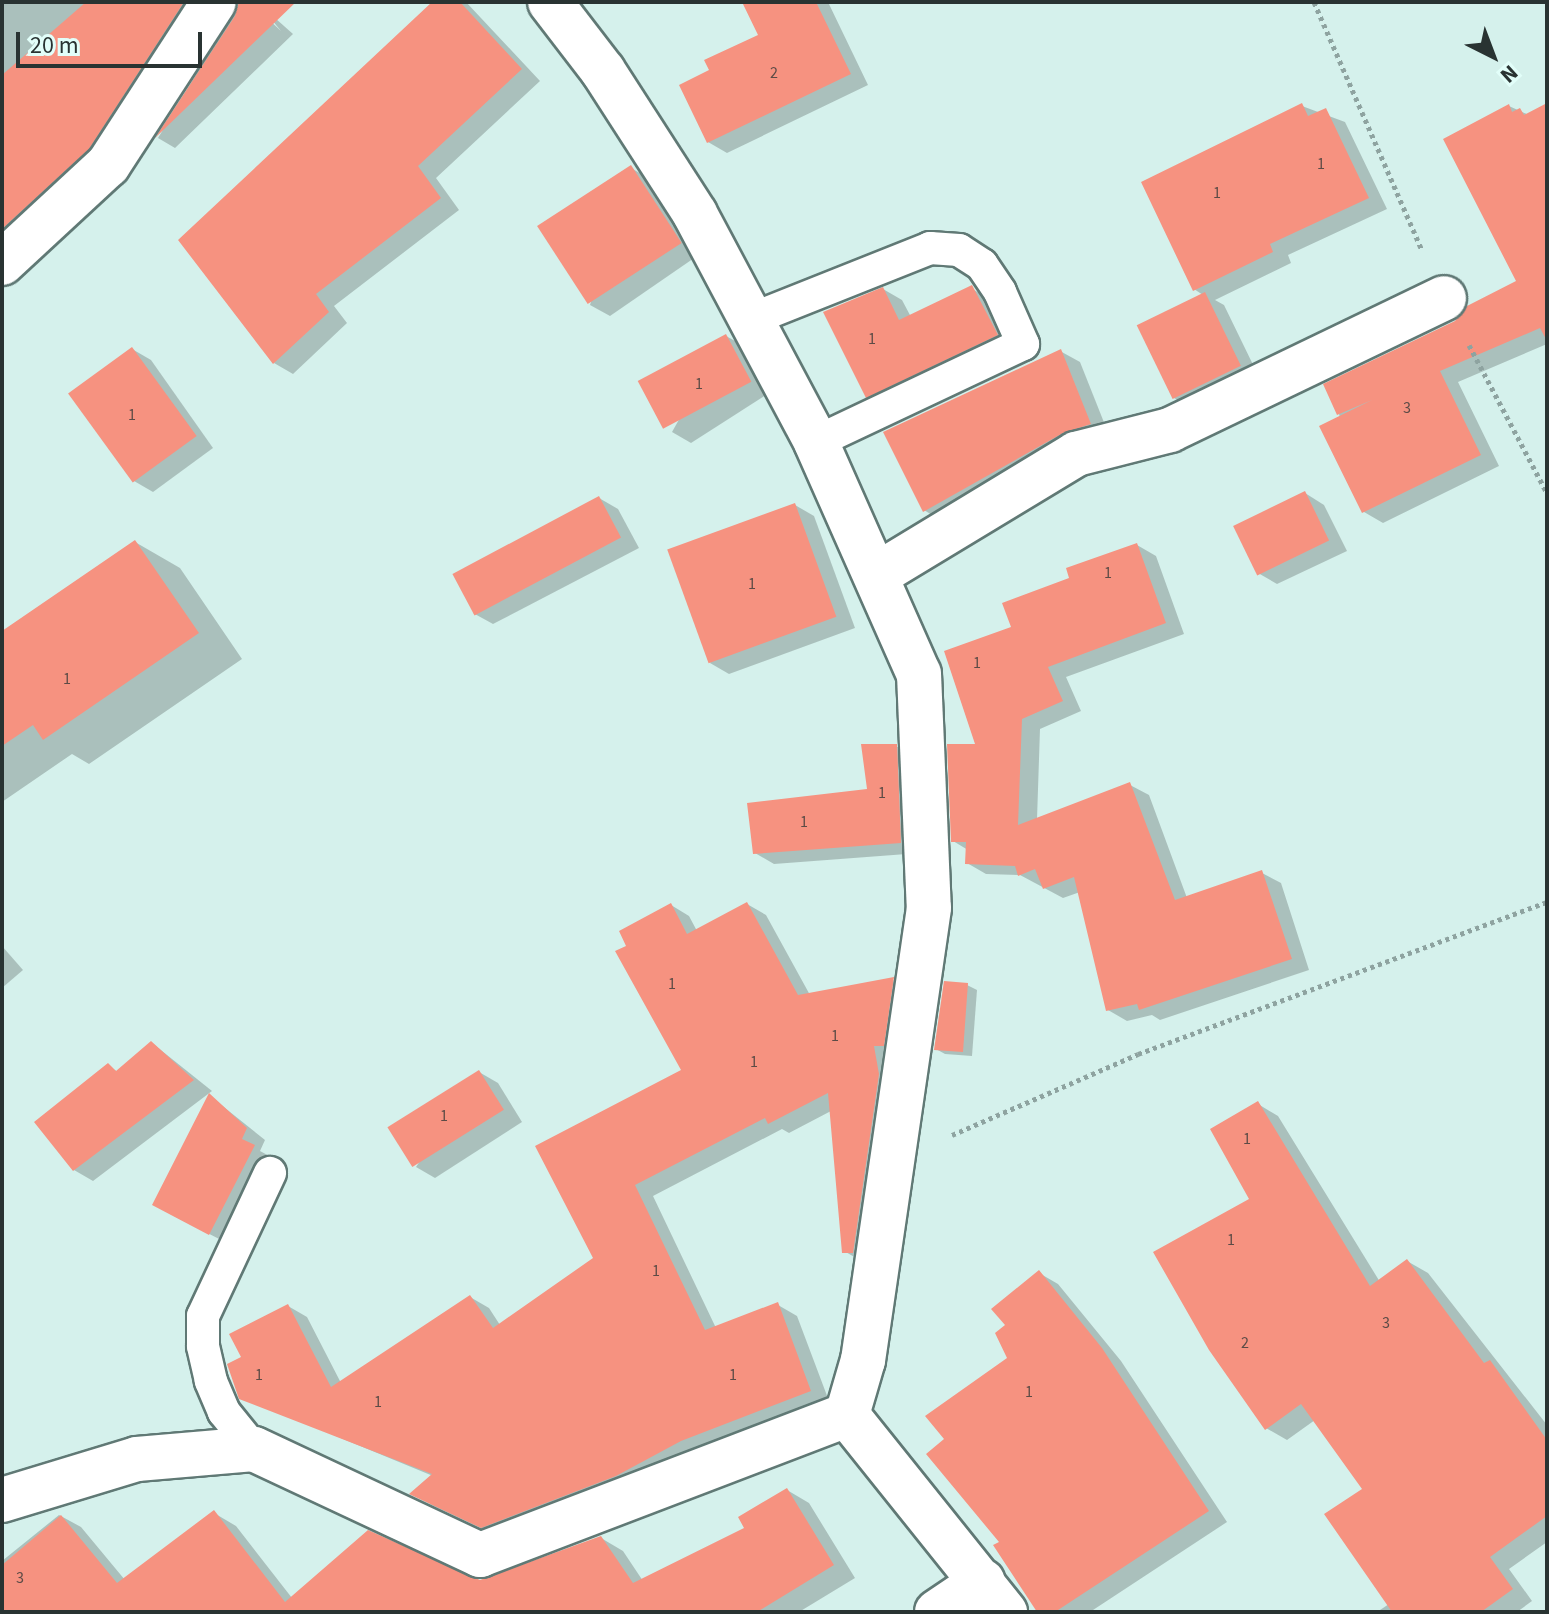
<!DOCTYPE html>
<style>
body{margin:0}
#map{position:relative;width:1549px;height:1614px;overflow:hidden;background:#d5f1ec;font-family:"Source Sans 3",sans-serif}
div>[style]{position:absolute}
.shadow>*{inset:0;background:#0003}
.building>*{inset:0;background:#f69280;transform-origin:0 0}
.path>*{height:5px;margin-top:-2.5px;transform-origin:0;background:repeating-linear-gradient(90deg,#8ea3a0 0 4px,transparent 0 8px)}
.roads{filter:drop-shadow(2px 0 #607975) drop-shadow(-2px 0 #607975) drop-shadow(0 2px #607975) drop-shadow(0 -2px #607975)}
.service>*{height:32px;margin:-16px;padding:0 16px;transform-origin:16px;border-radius:16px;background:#fff}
.minor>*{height:44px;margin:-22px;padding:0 22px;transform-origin:22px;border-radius:22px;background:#fff}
span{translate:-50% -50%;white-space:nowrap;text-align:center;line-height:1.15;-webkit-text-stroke:7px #e2fef9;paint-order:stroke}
.number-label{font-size:16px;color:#5c4b46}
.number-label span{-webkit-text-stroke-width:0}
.frame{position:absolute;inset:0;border:4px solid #293332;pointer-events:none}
.north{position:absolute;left:1453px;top:16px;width:80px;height:80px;-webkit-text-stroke:6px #e2fef9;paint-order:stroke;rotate:138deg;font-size:22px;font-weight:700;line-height:32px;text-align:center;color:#293332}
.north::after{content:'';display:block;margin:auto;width:28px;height:36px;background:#293332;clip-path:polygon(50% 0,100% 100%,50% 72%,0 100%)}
.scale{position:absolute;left:16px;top:32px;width:186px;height:36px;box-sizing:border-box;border:4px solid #293332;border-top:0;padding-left:10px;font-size:24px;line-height:28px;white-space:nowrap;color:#293332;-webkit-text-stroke:6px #e2fef9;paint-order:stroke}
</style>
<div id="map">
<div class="shadow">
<i style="clip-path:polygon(2px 2px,214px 2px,108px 159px,2px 259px)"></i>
<i style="clip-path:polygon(240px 2px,250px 2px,281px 31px,257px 2px,293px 34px,175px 148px,158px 138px)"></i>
<i style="clip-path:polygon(434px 2px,466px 2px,540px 81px,436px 178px,459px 210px,334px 306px,347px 323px,293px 374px,274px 363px)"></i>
<i style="clip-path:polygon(760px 2px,828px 2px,868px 85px,727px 153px,708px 142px,711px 71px,760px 36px)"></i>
<i style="clip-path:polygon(1547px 105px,1547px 344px,1458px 382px,1499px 466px,1383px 523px,1364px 512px,1339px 414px,1456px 322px,1519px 282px,1509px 106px,1529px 115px)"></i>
<i style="clip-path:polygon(1302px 106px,1345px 122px,1387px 209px,1288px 255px,1291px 263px,1215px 300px,1224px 305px,1259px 377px,1193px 409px,1174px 398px,1203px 295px,1194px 289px)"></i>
<i style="clip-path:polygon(631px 168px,650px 179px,700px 254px,610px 316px,590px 305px)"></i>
<i style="clip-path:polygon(883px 289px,902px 300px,911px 317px,974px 290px,993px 301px,1016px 346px,886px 407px,867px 396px)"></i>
<i style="clip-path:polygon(726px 336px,746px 347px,769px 393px,691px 443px,672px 432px)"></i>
<i style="clip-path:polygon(132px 349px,151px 360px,213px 448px,153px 492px,134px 481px)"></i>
<i style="clip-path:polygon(1060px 351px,1080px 362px,1109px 435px,943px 522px,924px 510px)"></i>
<i style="clip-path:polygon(1305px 493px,1324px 505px,1347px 551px,1277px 584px,1258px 573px)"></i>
<i style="clip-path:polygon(599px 498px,618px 509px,639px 548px,493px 624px,473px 613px)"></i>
<i style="clip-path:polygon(795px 505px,814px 516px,855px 628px,729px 674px,710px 663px)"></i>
<i style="clip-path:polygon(135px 542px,180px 568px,242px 659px,89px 764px,72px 754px,2px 802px,2px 633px)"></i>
<i style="clip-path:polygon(1137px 545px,1156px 556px,1184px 634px,1066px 677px,1081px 711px,1040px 729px,1037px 820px,1130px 785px,1149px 795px,1187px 898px,1262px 873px,1281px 883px,1309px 970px,1160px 1020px,1152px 1015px,1127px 1021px,1108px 1010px,1080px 892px,1063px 898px,1020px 875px,986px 874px,967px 863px,968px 850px,953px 841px,1014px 628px,1072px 580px)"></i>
<i style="clip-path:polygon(896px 746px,916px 757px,920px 853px,774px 864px,755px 853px,869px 791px)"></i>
<i style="clip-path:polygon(747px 904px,766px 915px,810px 995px,893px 980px,912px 990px,863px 1262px,844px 1251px,831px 1111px,789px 1133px,782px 1129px,653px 1196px,716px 1328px,778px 1305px,797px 1316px,829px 1401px,501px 1537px,430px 1504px,433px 1476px,241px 1397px,244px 1358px,288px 1306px,307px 1317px,341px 1383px,470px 1297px,489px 1308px,500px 1325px,596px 1258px,684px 1071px,629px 947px,671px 905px,689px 916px,697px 931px)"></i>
<i style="clip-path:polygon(2px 946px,23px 970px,2px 988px)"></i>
<i style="clip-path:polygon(967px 985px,977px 990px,972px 1056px,945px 1054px,936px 1049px)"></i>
<i style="clip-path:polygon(152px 1043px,212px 1091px,93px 1181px,74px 1170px,108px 1066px,118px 1072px)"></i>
<i style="clip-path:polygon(479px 1072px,498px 1083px,522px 1122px,435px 1178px,416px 1167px)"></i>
<i style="clip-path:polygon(210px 1096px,265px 1140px,260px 1151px,273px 1158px,229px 1244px,174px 1216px)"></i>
<i style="clip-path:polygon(1258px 1104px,1278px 1116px,1380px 1282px,1407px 1261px,1428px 1273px,1547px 1425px,1547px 1542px,1509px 1569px,1532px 1601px,1517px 1612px,1377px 1612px,1389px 1604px,1364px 1489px,1315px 1420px,1287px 1440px,1266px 1428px,1252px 1199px)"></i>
<i style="clip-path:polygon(1039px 1273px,1058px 1284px,1121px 1361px,1227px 1522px,1090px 1612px,1040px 1612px,947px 1440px,1009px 1359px)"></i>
<i style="clip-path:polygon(787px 1490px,809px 1503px,855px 1578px,799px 1612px,4px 1612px,2px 1603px,2px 1561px,59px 1515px,81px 1527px,125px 1580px,214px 1513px,236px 1526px,292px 1598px,480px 1582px,601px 1538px,623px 1551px,643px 1581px,747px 1528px)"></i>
</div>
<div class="building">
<i style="clip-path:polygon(86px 2px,184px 2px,89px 149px,2px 229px,2px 75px)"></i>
<i style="clip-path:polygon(239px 2px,296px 2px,155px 138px,235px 16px)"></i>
<i style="clip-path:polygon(432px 2px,460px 2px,522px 69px,418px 166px,441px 198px,316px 294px,329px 312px,273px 364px,178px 240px)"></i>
<i style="clip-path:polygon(742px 2px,816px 2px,851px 74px,707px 143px,679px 85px,709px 70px,704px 60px,758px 35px)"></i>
<i style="clip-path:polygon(1302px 103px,1308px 116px,1326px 108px,1369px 198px,1270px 244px,1273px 252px,1193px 291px,1141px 182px)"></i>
<i style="clip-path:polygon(1547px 103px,1547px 341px,1540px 328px,1440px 371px,1481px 455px,1362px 513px,1319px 426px,1372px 400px,1337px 415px,1323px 384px,1455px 321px,1467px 306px,1516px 281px,1443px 139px,1509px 104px,1512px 112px,1520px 108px,1524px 115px)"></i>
<i style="left:631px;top:165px;width:93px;height:112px;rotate:57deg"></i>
<i style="clip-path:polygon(972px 285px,998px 335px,866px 398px,823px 312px,883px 287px,899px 320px)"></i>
<i style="left:1205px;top:292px;width:82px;height:76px;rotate:64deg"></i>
<i style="left:726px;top:334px;width:54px;height:100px;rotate:62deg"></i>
<i style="left:132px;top:347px;width:110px;height:79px;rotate:54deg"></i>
<i style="clip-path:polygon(1061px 349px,1091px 424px,1063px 433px,923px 512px,883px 432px)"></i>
<i style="left:1305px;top:491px;width:55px;height:80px;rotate:64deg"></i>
<i style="left:599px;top:496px;width:47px;height:166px;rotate:62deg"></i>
<i style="left:795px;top:503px;width:121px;height:136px;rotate:70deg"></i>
<i style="clip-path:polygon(135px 540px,199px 633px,43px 740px,33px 725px,2px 746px,2px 631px)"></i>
<i style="clip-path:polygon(1137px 543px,1166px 623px,1048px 667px,1063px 701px,1022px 719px,1018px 825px,1130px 782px,1175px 900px,1262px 870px,1292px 959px,1139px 1010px,1137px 1004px,1106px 1011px,1074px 877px,1043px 889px,1035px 869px,1018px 876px,1015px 866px,965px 864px,966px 842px,951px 842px,947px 744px,975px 744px,944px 651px,1011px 627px,1002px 603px,1069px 578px,1066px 568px)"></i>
<i style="clip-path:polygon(861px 744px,897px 744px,901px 843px,753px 854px,747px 803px,867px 789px)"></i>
<i style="clip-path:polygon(747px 902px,798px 995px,894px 977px,884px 1046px,874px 1046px,879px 1074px,853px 1253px,842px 1253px,828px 1093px,768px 1124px,765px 1118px,635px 1185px,705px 1330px,778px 1302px,811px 1391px,681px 1441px,616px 1476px,481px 1528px,409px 1494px,432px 1474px,239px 1399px,227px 1364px,241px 1357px,229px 1334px,288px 1304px,331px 1387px,470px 1295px,493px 1328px,593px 1258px,535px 1146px,681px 1070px,615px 951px,626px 946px,619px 931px,671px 903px,687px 934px)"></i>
<i style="clip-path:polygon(944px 981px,968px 983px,963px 1052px,934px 1050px)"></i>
<i style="clip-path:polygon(151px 1041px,194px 1080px,73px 1171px,34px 1122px,108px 1063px,116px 1071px)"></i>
<i style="left:479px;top:1070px;width:47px;height:108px;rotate:58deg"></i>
<i style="clip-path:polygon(209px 1093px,247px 1128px,242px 1139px,255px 1145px,209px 1235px,152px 1205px)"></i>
<i style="clip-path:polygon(1258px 1101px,1370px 1286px,1407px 1259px,1484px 1363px,1490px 1360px,1547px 1440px,1547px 1516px,1490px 1557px,1513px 1589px,1481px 1612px,1392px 1612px,1324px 1514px,1362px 1489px,1301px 1404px,1265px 1430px,1209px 1350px,1153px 1252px,1249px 1199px,1210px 1129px)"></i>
<i style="clip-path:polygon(1039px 1270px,1102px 1348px,1209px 1511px,1055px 1612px,1037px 1612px,993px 1545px,999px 1542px,926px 1454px,944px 1439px,925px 1416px,1007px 1358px,995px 1333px,1005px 1325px,991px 1309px)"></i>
<i style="clip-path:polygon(787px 1488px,834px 1565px,757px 1612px,2px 1612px,2px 1565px,61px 1515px,117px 1583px,214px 1510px,285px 1602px,368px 1530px,480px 1580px,601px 1536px,633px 1583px,744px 1528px,738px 1517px)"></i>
</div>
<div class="path">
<i style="left:1314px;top:2px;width:270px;rotate:66.5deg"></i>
<i style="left:1469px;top:345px;width:167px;rotate:62.2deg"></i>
<i style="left:952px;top:1135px;width:203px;rotate:-23.5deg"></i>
<i style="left:1138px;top:1054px;width:436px;rotate:-20.4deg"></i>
</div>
<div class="roads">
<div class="service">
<i style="left:752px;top:319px;width:192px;rotate:-21.7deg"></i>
<i style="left:930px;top:248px;width:29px;rotate:4deg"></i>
<i style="left:959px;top:250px;width:27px;rotate:33deg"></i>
<i style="left:982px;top:265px;width:32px;rotate:56deg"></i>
<i style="left:1000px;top:292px;width:57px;rotate:66.1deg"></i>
<i style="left:1023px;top:344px;width:229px;rotate:154.7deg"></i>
<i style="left:254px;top:1449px;width:48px;rotate:-129deg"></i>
<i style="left:224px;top:1412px;width:34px;rotate:-113deg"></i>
<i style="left:211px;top:1381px;width:36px;rotate:-103deg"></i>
<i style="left:203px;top:1346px;width:30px;rotate:-90deg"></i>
<i style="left:203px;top:1316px;width:158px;rotate:-64.9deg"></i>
</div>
<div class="minor">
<i style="left:550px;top:2px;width:87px;rotate:52.5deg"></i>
<i style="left:603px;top:71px;width:170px;rotate:57.2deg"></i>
<i style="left:695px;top:214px;width:258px;rotate:62deg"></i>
<i style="left:816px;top:442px;width:254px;rotate:66.1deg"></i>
<i style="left:919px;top:674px;width:234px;rotate:87.6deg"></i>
<i style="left:929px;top:908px;width:457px;rotate:98.3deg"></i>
<i style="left:863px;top:1360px;width:57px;rotate:106.2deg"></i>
<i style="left:2px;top:263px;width:144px;rotate:-42.8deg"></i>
<i style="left:108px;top:165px;width:194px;rotate:-57deg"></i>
<i style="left:878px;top:574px;width:232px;rotate:-31.2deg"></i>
<i style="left:1076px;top:454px;width:97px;rotate:-14.3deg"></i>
<i style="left:1170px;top:430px;width:304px;rotate:-25.7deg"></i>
<i style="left:847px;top:1415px;width:253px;rotate:51.3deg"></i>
<i style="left:2px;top:1500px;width:141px;rotate:-16.9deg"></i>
<i style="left:137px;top:1459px;width:117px;rotate:-4.9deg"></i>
<i style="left:254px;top:1449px;width:250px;rotate:25.1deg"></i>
<i style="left:480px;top:1555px;width:393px;rotate:-20.9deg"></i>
<i style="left:937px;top:1612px;width:55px;rotate:-34deg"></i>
</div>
</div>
<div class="number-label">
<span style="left:774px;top:73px">2</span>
<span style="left:1321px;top:164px">1</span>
<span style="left:1217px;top:193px">1</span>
<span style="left:872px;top:339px">1</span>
<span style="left:699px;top:384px">1</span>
<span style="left:1407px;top:408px">3</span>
<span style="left:132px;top:415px">1</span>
<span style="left:1108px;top:573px">1</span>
<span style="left:752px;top:584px">1</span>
<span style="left:977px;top:663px">1</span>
<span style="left:67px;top:679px">1</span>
<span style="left:882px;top:793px">1</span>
<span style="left:804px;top:822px">1</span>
<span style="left:672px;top:984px">1</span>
<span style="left:835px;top:1036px">1</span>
<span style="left:754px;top:1062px">1</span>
<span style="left:444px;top:1116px">1</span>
<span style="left:1247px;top:1139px">1</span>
<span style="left:1231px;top:1240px">1</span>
<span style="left:656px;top:1271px">1</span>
<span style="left:1386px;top:1323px">3</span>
<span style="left:1245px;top:1343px">2</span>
<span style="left:259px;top:1375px">1</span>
<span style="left:733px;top:1375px">1</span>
<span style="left:1029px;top:1392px">1</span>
<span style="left:378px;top:1402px">1</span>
<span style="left:20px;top:1578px">3</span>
</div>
<div class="frame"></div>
<div class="north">N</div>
<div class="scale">20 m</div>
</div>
